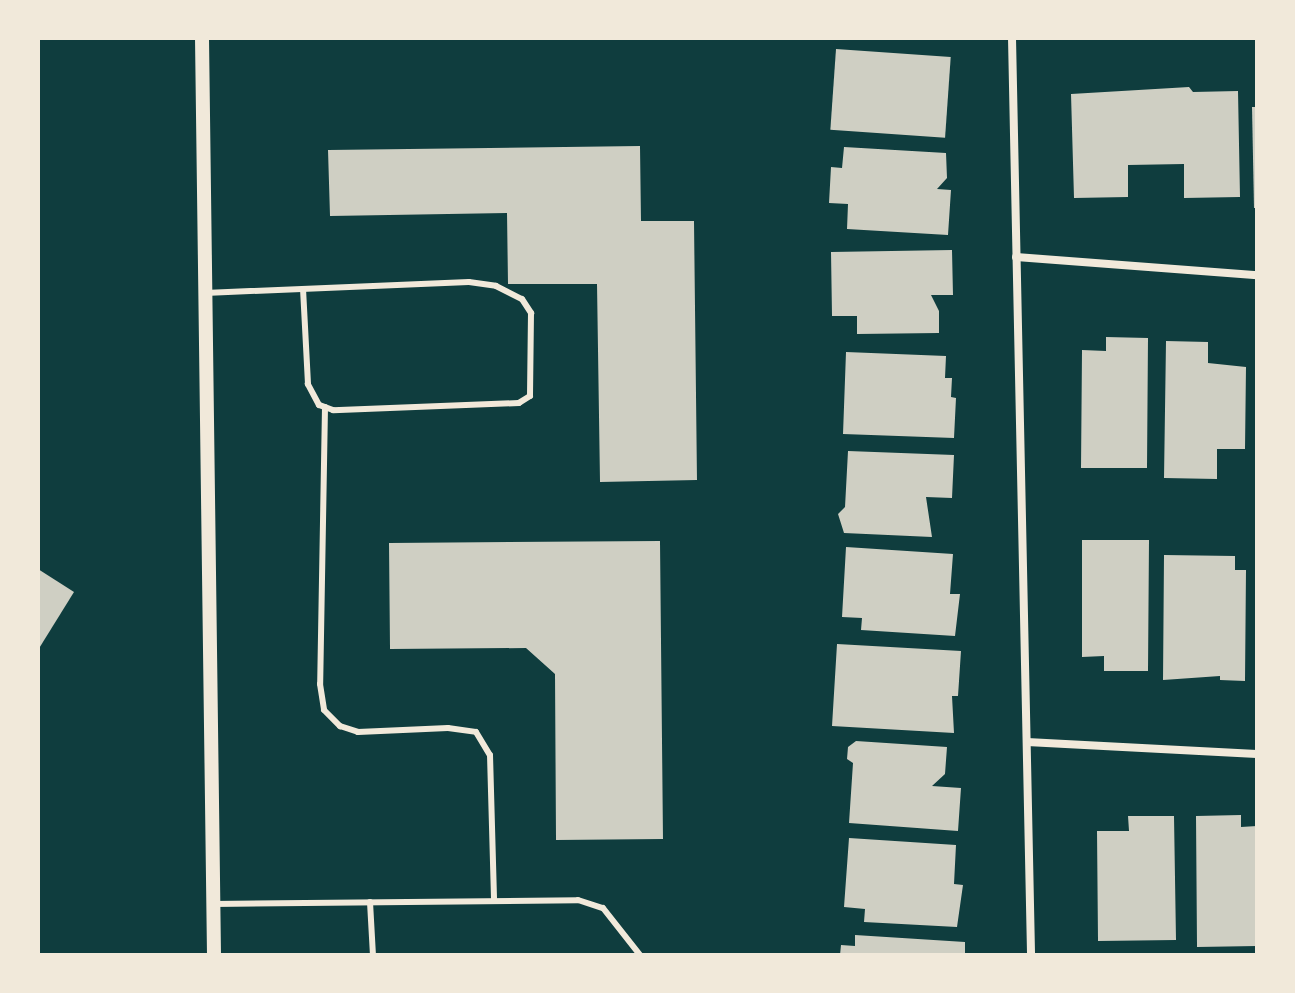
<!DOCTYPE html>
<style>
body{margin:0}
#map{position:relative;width:1295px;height:993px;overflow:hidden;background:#0f3d3e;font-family:"Golos Text",sans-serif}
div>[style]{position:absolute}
.building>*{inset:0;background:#cfcfc3;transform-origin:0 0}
.service>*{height:6px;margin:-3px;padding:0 3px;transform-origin:3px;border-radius:3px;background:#f1e9da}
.minor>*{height:8px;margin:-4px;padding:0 4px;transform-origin:4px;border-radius:4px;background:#f1e9da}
.tertiary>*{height:14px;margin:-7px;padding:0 7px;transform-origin:7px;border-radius:7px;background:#f1e9da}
span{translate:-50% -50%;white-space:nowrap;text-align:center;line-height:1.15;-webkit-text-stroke:6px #f1e9da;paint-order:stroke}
.frame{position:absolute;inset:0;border:40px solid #f1e9da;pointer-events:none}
</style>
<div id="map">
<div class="building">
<i style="left:836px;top:49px;width:115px;height:81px;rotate:4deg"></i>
<i style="clip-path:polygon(1189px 87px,1193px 92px,1238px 91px,1240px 197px,1184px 198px,1184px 164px,1128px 165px,1128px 197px,1074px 198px,1071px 94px)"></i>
<i style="clip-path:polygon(1252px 107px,1257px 107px,1257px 208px,1254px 208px)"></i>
<i style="clip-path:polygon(640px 146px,641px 221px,694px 221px,697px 480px,600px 482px,597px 284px,508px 284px,507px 213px,330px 216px,328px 150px)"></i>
<i style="clip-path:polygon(844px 147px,946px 153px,947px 178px,937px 189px,951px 190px,948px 235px,847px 229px,848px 204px,829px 203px,831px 167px,842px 168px)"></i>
<i style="clip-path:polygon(952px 250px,953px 295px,931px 295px,939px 311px,939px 333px,857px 334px,857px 316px,832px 316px,831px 252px)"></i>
<i style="clip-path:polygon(1106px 337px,1148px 338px,1147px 468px,1081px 468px,1082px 350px,1106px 351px)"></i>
<i style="clip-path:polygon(1166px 341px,1208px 342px,1208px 363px,1246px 367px,1245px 449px,1217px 449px,1217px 479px,1164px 478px)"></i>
<i style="clip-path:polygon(846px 352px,946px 356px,945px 378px,952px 378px,951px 397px,956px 398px,954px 438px,843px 434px)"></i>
<i style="clip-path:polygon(848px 451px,954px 455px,952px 498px,926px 497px,932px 537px,844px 533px,838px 514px,845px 507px)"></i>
<i style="clip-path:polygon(1082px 540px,1149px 540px,1148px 671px,1104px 671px,1104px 656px,1082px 657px)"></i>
<i style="clip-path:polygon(660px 541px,663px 839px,556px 840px,555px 674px,526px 648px,390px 649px,389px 543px)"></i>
<i style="clip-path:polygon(846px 547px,953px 554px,950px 594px,960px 594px,955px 636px,861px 630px,862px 618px,842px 617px)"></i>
<i style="clip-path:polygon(1164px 555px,1235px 556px,1235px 570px,1246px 570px,1245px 681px,1220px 680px,1220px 676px,1163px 680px)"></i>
<i style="clip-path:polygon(38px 569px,74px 592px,38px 650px)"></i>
<i style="clip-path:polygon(837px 644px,961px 651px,958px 696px,952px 696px,954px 733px,832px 726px)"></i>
<i style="clip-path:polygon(856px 741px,947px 747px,945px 774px,932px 786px,961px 788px,958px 831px,849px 823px,853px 763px,847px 759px,848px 747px)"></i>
<i style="clip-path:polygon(1241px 815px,1241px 827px,1257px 826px,1257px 946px,1197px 947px,1196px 816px)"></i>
<i style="clip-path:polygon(1128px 816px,1174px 816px,1176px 940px,1098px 941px,1097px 831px,1129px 831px)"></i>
<i style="clip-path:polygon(849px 838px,956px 845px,954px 884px,963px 885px,957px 927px,864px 922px,865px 909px,844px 907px)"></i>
<i style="clip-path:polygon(855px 935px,965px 942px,965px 955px,840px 955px,841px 945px,855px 946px)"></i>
</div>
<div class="service">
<i style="left:205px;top:293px;width:264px;rotate:-2.4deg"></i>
<i style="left:469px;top:282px;width:27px;rotate:8deg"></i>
<i style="left:496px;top:286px;width:29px;rotate:27deg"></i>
<i style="left:522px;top:299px;width:17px;rotate:57deg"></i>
<i style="left:531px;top:313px;width:83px;rotate:90.7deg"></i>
<i style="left:530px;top:396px;width:13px;rotate:148deg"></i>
<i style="left:519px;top:403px;width:186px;rotate:177.8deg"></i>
<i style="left:333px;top:410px;width:15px;rotate:-160deg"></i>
<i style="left:319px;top:405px;width:24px;rotate:-118deg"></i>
<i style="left:308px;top:384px;width:95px;rotate:-93deg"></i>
<i style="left:325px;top:407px;width:277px;rotate:91deg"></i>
<i style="left:320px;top:684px;width:26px;rotate:81deg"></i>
<i style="left:324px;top:710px;width:23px;rotate:45deg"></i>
<i style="left:340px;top:726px;width:19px;rotate:18deg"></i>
<i style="left:358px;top:732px;width:90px;rotate:-2.5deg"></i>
<i style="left:448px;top:728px;width:28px;rotate:8deg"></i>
<i style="left:476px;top:732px;width:27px;rotate:59deg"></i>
<i style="left:490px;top:755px;width:146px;rotate:88.4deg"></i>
<i style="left:370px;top:902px;width:53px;rotate:86.8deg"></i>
<i style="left:213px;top:904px;width:365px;rotate:-0.6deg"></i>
<i style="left:578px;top:900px;width:26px;rotate:18deg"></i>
<i style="left:603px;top:908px;width:60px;rotate:51.8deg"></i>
</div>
<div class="minor">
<i style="left:1012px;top:38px;width:917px;rotate:88.81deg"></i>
<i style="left:1016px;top:257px;width:242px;rotate:4.3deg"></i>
<i style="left:1027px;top:742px;width:230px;rotate:3deg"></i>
</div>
<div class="tertiary">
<i style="left:202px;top:38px;width:917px;rotate:89.25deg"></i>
</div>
<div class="frame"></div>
</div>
